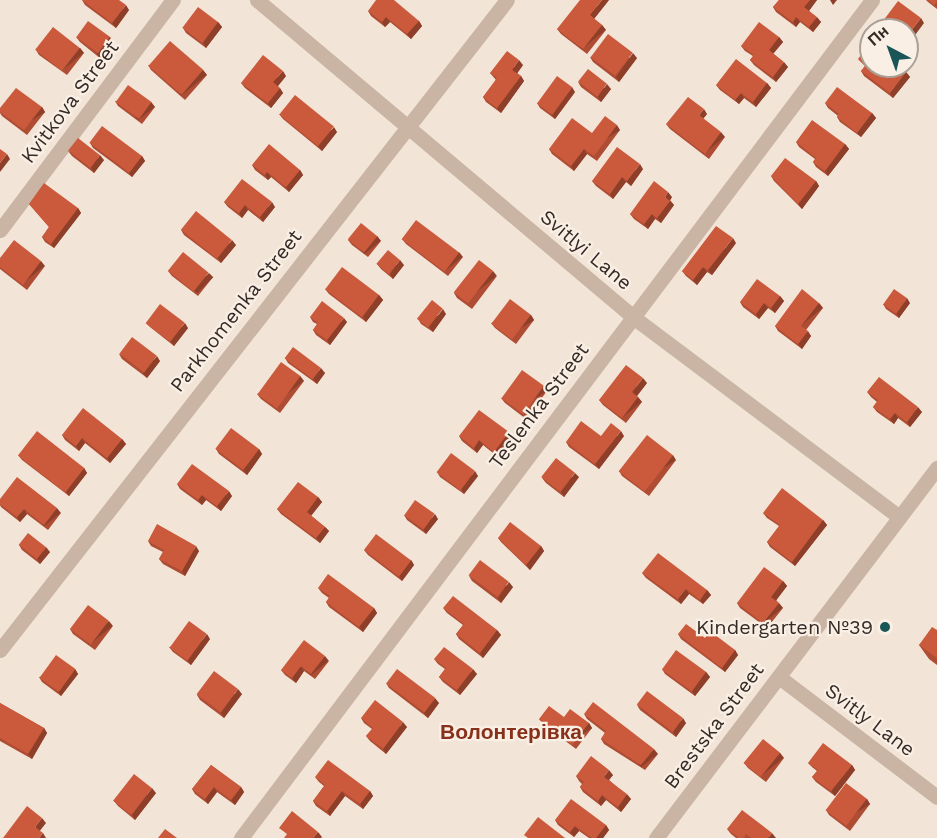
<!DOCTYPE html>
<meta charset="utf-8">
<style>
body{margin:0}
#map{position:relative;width:937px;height:838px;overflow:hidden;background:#f2e5d8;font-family:"Work Sans",sans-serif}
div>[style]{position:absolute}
.minor>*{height:15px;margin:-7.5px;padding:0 7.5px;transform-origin:7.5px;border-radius:7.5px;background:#cab4a3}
.wall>*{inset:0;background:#af4d34}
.shaded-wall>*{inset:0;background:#8e3f2a;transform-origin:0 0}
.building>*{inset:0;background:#cb5a3c;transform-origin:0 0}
.dots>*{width:16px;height:16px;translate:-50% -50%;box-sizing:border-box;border:3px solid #faefe4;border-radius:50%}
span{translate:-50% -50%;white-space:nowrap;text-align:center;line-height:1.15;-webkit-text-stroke:4.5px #faefe4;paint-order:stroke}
.street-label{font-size:20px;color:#352a26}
.poi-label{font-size:20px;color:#352a26}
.right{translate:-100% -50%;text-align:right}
.neighbourhood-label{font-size:21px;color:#87311b;font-weight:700}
.north{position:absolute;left:859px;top:18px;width:60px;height:60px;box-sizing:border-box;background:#faefe4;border:2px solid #aba098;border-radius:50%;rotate:319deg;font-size:16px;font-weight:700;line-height:24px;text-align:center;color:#352a26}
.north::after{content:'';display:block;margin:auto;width:21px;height:27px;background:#1a5658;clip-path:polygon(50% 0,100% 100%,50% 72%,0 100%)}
</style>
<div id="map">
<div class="minor">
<i style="left:257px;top:0;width:492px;rotate:40.1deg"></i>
<i style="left:633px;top:317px;width:333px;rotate:36.9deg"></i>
<i style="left:0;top:230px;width:288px;rotate:-53.1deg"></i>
<i style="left:0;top:650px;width:824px;rotate:-52.05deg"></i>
<i style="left:779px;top:677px;width:198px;rotate:37.2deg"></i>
<i style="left:241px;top:838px;width:1049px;rotate:-53.02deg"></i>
<i style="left:656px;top:838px;width:465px;rotate:-52.8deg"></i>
</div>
<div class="wall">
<i style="clip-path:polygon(82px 0,129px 10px,116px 28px,85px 5px)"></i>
<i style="clip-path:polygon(609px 0,594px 19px,602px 25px,606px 30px,587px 54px,561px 34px,557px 29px)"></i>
<i style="clip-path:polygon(779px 0,817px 0,809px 11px,821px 22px,813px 32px,800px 22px,796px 27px,776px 12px,773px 7px)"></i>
<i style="clip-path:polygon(926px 0,937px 0,937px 9px,928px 2px)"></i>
<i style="clip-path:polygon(368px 11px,419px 21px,422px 26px,411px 39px,390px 22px,385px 27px,371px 16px)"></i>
<i style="clip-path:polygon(218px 22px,222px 27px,206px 48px,186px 33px,183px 28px)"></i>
<i style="clip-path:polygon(76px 37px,110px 37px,113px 42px,101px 59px,80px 42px)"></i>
<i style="clip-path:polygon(779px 37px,783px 42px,773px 54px,788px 67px,776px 82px,754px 65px,750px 60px,753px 56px,745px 51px,741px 46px)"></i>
<i style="clip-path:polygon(80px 48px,84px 53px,67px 75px,39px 55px,36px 50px)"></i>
<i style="clip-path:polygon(590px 57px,637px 58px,619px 82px,593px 62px)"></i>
<i style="clip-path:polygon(858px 59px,906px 72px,910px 77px,893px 98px,864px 76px,861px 71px,865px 66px)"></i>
<i style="clip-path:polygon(148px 65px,203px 70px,207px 75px,185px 100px,151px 70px)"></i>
<i style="clip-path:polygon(523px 65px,517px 73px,521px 76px,524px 81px,501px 113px,486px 102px,483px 97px,496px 80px,490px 73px)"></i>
<i style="clip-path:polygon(286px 76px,278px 86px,283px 93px,271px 108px,245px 88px,241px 83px)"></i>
<i style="clip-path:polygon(578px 82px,611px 89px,601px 102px,581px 87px)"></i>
<i style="clip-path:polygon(767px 83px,771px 88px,756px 107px,744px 98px,739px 104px,720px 90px,716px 85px)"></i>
<i style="clip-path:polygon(575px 92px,555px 119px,540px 108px,537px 103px)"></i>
<i style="clip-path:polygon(115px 101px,151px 102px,155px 107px,142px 124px,118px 106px)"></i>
<i style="clip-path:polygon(825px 103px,872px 113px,876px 118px,861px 137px,840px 122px,837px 117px,838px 116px,828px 108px)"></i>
<i style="clip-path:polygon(42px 107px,45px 112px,27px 135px,2px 116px,0 113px,0 108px)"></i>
<i style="clip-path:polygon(279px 114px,337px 132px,322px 151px,283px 119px)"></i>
<i style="clip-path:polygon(707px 114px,703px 119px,725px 137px,709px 159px,670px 129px,666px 124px)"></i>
<i style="clip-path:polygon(620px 130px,597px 161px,587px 154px,574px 171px,552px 154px,549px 149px,592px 133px)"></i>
<i style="clip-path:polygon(796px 142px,845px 144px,849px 149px,828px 176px,816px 167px,813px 162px,815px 159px,799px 147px)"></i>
<i style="clip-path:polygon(90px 143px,142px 156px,145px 161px,132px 177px,93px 148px)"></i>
<i style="clip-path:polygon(68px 151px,104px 160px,94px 173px,72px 156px)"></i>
<i style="clip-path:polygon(252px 165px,300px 170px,303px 175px,289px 192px,271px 177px,268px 180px,255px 170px)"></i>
<i style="clip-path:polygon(643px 169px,631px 186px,626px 182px,613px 199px,596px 186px,592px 181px)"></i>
<i style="clip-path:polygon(771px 176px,816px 181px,819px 186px,802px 209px,774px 181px)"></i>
<i style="clip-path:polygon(672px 197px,670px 200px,674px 205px,661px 223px,655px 219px,648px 229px,634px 219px,630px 214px)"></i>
<i style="clip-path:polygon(224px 202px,275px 207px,263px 222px,248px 210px,242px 218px,228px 207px)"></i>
<i style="clip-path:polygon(29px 204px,78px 208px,81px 213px,54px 248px,45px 242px,42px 237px,49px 227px)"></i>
<i style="clip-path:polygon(181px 230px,236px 245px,221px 263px,184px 235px)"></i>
<i style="clip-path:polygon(377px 236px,381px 241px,368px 257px,352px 245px,348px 240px)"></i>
<i style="clip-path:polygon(402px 239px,463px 257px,448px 276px,406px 244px)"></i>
<i style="clip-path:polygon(736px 243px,712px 275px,707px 272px,697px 285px,686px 276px,682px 271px)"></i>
<i style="clip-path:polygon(0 258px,45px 266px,27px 290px,0 269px)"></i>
<i style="clip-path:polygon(377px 264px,404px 265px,393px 279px,381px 269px)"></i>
<i style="clip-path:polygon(168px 271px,213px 277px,198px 296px,172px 276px)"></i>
<i style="clip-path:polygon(497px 276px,472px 309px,457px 298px,454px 293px)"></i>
<i style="clip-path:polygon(325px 289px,379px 295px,383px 300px,366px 322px,329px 294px)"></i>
<i style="clip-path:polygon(780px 296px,784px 301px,775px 313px,768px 308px,759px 319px,743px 307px,740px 302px)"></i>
<i style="clip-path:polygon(819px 303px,823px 308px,806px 330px,811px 336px,802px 349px,778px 331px,775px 326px)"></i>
<i style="clip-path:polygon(910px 303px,899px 318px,886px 309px,883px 304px)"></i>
<i style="clip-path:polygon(446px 314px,433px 332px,421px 324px,418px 319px)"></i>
<i style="clip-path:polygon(531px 315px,534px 320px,516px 344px,495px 328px,491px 323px)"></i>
<i style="clip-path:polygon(310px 317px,347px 322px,330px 345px,316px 335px,313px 330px,317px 324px,313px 322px)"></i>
<i style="clip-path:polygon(146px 323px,188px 328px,174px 346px,150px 327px)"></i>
<i style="clip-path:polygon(119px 354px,160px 361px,147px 378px,122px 359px)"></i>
<i style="clip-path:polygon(285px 358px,325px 373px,317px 384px,288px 363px)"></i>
<i style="clip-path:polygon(300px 376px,304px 381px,280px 413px,261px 399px,257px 394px)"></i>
<i style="clip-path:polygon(647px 383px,637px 396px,642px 402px,626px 423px,603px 405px,599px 400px)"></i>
<i style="clip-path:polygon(547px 391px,526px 419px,505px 403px,501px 398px)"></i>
<i style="clip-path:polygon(867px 392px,922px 412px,910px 427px,898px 418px,894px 424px,877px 412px,873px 407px,877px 402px,871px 397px)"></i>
<i style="clip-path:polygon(62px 435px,122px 439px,126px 444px,110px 463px,85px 443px,79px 451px,65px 440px)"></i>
<i style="clip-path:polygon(459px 436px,512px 437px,498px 457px,483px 445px,477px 453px,462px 441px)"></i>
<i style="clip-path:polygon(601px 436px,624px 436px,599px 469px,569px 447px,566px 442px)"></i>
<i style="clip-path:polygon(216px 449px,259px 449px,262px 454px,247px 475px,219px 454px)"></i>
<i style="clip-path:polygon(18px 455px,84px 468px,87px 473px,69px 496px,22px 460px)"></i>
<i style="clip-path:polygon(676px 460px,649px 496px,622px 476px,619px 471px)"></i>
<i style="clip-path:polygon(437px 472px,478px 476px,464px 494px,440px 477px)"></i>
<i style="clip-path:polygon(579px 477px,564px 497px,546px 483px,542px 478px)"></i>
<i style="clip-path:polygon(177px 484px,232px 496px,221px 511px,206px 500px,202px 505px,180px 489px)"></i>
<i style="clip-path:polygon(318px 497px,322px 502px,311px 516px,325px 527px,329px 531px,320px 543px,281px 514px,277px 509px)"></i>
<i style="clip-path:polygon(0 499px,61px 513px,48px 530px,27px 514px,20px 522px,1px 507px,0 505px)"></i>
<i style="clip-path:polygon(763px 513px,823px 520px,827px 525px,795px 566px,770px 547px,767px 542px,779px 526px,767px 518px)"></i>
<i style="clip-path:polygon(404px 515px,438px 519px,426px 534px,407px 520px)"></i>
<i style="clip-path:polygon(498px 538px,541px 546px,544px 551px,530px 570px,501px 542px)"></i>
<i style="clip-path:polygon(148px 541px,199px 551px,185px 576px,163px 564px,159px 559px,163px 552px,151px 546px)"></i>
<i style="clip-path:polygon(19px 545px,50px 552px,40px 564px,22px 550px)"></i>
<i style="clip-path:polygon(364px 550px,411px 560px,414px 565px,402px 581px,368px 555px)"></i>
<i style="clip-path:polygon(642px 573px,707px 590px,711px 595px,703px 604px,689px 594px,681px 604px,646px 578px)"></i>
<i style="clip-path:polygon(469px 576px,513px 587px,501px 603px,472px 581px)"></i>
<i style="clip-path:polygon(783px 581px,787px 586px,776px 600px,783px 608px,767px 628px,740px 608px,737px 603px)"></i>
<i style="clip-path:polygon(318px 588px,374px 608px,377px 613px,363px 632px,329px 607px,326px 602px,329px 598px,322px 593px)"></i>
<i style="clip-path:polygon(443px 608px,497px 630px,501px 635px,483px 658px,459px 639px,456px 634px,463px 625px,447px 613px)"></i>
<i style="clip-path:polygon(113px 626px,95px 650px,73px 634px,70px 629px)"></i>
<i style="clip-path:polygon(937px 630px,937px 665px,929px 659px,919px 645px)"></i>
<i style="clip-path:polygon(678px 634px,705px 638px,735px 650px,738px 655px,725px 672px,681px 639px)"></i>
<i style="clip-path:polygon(210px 639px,191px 665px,173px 652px,169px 647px)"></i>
<i style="clip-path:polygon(434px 659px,477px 674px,460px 695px,443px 682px,439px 677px,445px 669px,438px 664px)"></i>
<i style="clip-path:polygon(329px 661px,315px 679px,304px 671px,296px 683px,285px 675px,281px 670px)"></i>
<i style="clip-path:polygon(75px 669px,78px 674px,61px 696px,42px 682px,39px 677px)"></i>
<i style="clip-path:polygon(662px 669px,706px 672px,710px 677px,695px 696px,665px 674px)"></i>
<i style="clip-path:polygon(386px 683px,439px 703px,428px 718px,389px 688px)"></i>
<i style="clip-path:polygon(242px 694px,224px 718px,200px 700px,197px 695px)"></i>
<i style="clip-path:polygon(0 703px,44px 728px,47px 733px,32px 759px,0 741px)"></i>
<i style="clip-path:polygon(637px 705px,686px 723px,676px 737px,640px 710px)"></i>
<i style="clip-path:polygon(584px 714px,658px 754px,645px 770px,604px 744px,601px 739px,605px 733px,587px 719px)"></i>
<i style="clip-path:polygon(564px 717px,589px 723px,592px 728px,576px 749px,543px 724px,539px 719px)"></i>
<i style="clip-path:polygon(361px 718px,407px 727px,386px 754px,370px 741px,366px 736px,372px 729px,364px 723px)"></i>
<i style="clip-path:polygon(780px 753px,784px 758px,766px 782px,748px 768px,744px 763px)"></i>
<i style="clip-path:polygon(808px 763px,852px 765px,855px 770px,835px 796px,816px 782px,812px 777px,817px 771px,812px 767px)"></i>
<i style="clip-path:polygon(211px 765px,241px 787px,244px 792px,235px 805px,217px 792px,208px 804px,195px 794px,192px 789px)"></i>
<i style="clip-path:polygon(613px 775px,609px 780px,631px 799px,621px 812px,606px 800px,601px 806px,583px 792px,580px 787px,582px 784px,579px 781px,576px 776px)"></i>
<i style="clip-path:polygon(315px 777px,370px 791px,373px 796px,363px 809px,345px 796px,330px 816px,316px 806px,313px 801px,324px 786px,319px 782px)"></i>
<i style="clip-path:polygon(156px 793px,135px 820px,118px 806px,114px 801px)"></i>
<i style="clip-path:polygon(867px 799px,870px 804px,850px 831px,829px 815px,826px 810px)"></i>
<i style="clip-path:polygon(555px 820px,606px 825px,609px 830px,603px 838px,589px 838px,579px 831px,574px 837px,558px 825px)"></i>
<i style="clip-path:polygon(727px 829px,776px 838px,736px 838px,731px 834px)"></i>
</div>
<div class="shaded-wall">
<i style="clip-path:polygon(602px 0,609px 0,593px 20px,590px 15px)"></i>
<i style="clip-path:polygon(810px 0,817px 0,808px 12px,804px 7px)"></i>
<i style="clip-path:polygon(830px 0,837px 0,833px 5px)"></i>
<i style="clip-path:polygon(126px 5px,129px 10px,116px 28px,112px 23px)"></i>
<i style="clip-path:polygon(386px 17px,390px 22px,385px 27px,382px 22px)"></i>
<i style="clip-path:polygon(796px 17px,800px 22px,796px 27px,793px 22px)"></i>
<i style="clip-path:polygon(817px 17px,821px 22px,813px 32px,809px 27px)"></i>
<i style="clip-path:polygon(921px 18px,924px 23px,907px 46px,907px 36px)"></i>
<i style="clip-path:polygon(419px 21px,422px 26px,411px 39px,407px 34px)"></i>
<i style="clip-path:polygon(218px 22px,222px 27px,206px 48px,203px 43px)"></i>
<i style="left:602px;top:25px;width:6px;height:31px;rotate:51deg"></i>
<i style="clip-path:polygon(110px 37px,113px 42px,101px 59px,97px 54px)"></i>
<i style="clip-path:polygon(779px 37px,783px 42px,772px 55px,769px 50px)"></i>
<i style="left:80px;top:48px;width:6px;height:28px;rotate:51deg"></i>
<i style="clip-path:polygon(633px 53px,637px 58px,619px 82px,616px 77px)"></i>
<i style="clip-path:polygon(519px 60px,523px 65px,516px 75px,512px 70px)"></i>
<i style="clip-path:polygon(784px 62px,788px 67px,776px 82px,773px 77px)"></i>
<i style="left:203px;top:70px;width:6px;height:33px;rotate:51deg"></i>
<i style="clip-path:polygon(283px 71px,286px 76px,277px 87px,273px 82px)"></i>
<i style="clip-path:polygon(906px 72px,910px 77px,893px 98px,890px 93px)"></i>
<i style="clip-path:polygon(521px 76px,524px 81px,501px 113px,497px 108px)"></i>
<i style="clip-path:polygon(767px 83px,771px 88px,756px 107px,753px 102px)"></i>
<i style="clip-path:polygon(607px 84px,611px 89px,601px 102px,598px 97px)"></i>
<i style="clip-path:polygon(572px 87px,575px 92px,555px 119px,551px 114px)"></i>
<i style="clip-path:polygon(280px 88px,283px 93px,271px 108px,268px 103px)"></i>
<i style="clip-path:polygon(741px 93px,744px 98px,739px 104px,735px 100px)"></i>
<i style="left:151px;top:102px;width:6px;height:21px;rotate:51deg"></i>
<i style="left:42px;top:107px;width:6px;height:29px;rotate:59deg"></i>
<i style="clip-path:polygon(704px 109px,707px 114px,702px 120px,699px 115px)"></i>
<i style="clip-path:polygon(872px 113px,876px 118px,861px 137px,857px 133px)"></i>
<i style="left:617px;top:125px;width:6px;height:39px;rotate:59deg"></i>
<i style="clip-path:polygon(334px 127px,337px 132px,322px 151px,318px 146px)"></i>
<i style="left:721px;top:132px;width:6px;height:27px;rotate:51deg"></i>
<i style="clip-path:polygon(845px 144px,849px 149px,828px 176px,825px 171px)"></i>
<i style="clip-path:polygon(584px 149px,587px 154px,574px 171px,571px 166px)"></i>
<i style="clip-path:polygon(7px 154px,10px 159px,0 172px,0 163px)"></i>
<i style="clip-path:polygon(100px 155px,104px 160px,94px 173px,91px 168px)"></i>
<i style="clip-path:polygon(142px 156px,145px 161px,132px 177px,129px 173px)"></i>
<i style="clip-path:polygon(640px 164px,643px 169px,631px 186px,627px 181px)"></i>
<i style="clip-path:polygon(300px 170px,303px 175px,289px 192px,286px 187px)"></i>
<i style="clip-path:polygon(267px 172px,271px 177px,268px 180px,265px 175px)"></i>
<i style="clip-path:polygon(622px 177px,626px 182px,613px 199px,610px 194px)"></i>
<i style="clip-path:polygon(816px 181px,819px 186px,802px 209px,798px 204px)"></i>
<i style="clip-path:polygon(668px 192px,672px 197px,669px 202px,665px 197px)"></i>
<i style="clip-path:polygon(670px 201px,674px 205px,661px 223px,657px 218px)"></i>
<i style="clip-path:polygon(272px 202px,275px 207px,263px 222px,260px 217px)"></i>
<i style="clip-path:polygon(245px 205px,248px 210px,242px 218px,239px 213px)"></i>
<i style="clip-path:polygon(78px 208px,81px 213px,54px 248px,51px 244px)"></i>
<i style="clip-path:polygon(652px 214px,655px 219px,648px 229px,644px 224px)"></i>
<i style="left:377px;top:236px;width:6px;height:21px;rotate:51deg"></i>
<i style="clip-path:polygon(733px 238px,736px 243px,712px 275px,708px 270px)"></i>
<i style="clip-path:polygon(232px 240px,236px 245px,221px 263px,218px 258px)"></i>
<i style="left:459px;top:252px;width:6px;height:24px;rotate:51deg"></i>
<i style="clip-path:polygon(400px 260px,404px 265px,393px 279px,390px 274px)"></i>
<i style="left:41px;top:261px;width:6px;height:30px;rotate:51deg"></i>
<i style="clip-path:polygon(703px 267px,707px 272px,697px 285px,693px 280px)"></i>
<i style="left:493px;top:271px;width:6px;height:41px;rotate:51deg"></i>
<i style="left:209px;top:273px;width:6px;height:23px;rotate:45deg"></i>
<i style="clip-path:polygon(379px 295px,383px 300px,366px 322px,363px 317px)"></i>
<i style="clip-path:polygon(780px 296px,784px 301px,775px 313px,771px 308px)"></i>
<i style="clip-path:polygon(907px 298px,910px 303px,899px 318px,896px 313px)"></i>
<i style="clip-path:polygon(764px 303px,768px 308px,759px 319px,756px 314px)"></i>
<i style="left:819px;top:303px;width:6px;height:29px;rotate:51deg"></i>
<i style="clip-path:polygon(443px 309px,446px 314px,433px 332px,429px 327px)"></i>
<i style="left:531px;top:315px;width:6px;height:30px;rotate:59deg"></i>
<i style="clip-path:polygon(344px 318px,347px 322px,330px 345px,327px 340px)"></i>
<i style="clip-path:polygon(185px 323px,188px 328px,174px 346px,170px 341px)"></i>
<i style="clip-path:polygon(808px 331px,811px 336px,802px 349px,798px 344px)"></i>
<i style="clip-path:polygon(157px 356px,160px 361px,147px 378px,143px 373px)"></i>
<i style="clip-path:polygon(321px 368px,325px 373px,317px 384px,313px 379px)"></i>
<i style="left:300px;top:376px;width:6px;height:40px;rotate:51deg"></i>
<i style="clip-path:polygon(643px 378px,647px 383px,636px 397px,632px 392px)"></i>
<i style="left:544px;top:386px;width:6px;height:35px;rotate:59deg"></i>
<i style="left:638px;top:397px;width:6px;height:26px;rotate:51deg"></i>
<i style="clip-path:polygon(918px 407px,922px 412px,910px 427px,907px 422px)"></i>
<i style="clip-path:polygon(895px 413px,898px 418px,894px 424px,890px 419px)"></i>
<i style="clip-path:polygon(621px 431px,624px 436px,599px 469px,595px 464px)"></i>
<i style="clip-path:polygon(509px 432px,512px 437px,498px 457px,494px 452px)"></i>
<i style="clip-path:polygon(82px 438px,85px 443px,79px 451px,76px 446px)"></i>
<i style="clip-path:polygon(122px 439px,126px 444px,110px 463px,107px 458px)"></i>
<i style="clip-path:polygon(479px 440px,483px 445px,477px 453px,474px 448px)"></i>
<i style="clip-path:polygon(259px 449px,262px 454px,247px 475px,243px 470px)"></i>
<i style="left:673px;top:455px;width:6px;height:46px;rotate:59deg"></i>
<i style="clip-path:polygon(84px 468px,87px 473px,69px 496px,66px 492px)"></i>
<i style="clip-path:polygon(475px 471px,478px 476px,464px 494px,461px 489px)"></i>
<i style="clip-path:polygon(575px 473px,579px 477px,564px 497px,561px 492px)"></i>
<i style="clip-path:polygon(229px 491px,232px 496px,221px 511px,217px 506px)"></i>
<i style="clip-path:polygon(202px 495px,206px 500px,202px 505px,198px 500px)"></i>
<i style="clip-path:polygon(318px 497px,322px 502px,310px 517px,307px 512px)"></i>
<i style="left:57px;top:508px;width:6px;height:21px;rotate:51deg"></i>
<i style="clip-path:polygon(24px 509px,27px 514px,20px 522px,17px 517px)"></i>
<i style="clip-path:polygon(435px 514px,438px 519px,426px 534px,423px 529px)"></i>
<i style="clip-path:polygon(823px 520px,827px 525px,795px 566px,792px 562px)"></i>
<i style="clip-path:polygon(325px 527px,329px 531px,320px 543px,316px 538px)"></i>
<i style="clip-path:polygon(196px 546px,199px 551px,185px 576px,182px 571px)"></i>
<i style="clip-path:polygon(541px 546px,544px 551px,530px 570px,526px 565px)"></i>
<i style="clip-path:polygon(46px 547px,50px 552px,40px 564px,37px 559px)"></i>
<i style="clip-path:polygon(411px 560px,414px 565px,402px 581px,399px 576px)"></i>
<i style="clip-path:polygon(783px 581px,787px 586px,775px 602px,771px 597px)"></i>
<i style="clip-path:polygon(509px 582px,513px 587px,501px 603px,498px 598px)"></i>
<i style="clip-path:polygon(686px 589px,689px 594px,681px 604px,678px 599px)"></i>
<i style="clip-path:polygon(707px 590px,711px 595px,703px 604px,700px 600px)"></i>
<i style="left:779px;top:603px;width:6px;height:26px;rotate:51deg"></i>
<i style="clip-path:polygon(374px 608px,377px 613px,363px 632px,359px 627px)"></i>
<i style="left:109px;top:621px;width:6px;height:30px;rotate:51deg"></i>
<i style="clip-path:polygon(497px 630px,501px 635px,483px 658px,480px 653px)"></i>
<i style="clip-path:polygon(207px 634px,210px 639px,191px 665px,187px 660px)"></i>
<i style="clip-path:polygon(735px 650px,738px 655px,725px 672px,722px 668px)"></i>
<i style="left:325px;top:656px;width:6px;height:23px;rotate:51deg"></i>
<i style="clip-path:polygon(301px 666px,304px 671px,296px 683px,292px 678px)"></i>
<i style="clip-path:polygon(75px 669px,78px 674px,61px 696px,58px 691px)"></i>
<i style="clip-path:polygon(473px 669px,477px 674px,460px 695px,457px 690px)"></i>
<i style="clip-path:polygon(706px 672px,710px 677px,695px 696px,692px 691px)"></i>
<i style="clip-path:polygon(238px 689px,242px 694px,224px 718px,221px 713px)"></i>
<i style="clip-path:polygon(435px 698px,439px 703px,428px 718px,424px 713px)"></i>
<i style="clip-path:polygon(683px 718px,686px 723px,676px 737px,673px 732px)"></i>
<i style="clip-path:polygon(403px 722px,407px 727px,386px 754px,383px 749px)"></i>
<i style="left:589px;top:723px;width:6px;height:28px;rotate:59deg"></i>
<i style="clip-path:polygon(44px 728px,47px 733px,32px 759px,28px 754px)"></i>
<i style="left:654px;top:749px;width:6px;height:21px;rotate:51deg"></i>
<i style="left:780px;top:753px;width:6px;height:30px;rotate:51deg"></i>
<i style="clip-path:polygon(852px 765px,855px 770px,835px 796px,831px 791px)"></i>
<i style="clip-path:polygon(609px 770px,613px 775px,608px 781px,604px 777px)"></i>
<i style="clip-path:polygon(214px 787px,217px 792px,208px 804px,205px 799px)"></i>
<i style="clip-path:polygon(241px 787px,244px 792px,235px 805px,231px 800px)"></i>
<i style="clip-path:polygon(152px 788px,156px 793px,135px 820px,132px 815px)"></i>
<i style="clip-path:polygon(342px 791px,345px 796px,330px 816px,327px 811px)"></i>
<i style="clip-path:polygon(370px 791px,373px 796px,363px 809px,360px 804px)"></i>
<i style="clip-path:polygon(627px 794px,631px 799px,621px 812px,618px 807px)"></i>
<i style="clip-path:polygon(602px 795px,606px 800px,601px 806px,598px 801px)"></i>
<i style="left:867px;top:799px;width:6px;height:34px;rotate:59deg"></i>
<i style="clip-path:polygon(42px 818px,46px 823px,39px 832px,35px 827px)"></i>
<i style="clip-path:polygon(606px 825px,609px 830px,603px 838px,596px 838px)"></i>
<i style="clip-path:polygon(575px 826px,579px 831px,574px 837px,570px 832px)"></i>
<i style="clip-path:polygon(318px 832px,322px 837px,321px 838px,313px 838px)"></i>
<i style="clip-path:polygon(43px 833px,46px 838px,39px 838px)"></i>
<i style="clip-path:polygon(772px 833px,776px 838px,768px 838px)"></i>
</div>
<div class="building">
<i style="clip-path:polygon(82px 0,119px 0,126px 5px,112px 23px)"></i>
<i style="clip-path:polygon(376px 0,394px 0,419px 21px,407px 34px,386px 17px,382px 22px,368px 11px)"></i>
<i style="clip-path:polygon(580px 0,602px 0,590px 15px,602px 25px,583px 49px,557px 29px)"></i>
<i style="clip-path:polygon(779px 0,810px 0,804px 7px,817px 17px,809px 27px,796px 17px,793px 22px,773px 7px)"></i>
<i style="clip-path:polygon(928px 0,937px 0,937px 1px,934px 5px)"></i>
<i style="clip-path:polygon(898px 1px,921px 18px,907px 36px,907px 30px,887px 30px,880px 25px)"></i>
<i style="left:198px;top:7px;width:25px;height:26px;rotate:37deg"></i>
<i style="left:88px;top:21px;width:27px;height:20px;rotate:36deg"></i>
<i style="clip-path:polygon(759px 22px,779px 37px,769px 50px,784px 62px,773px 77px,750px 60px,754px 55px,741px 46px)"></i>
<i style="left:53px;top:27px;width:34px;height:29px;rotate:38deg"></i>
<i style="left:608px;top:34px;width:31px;height:29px;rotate:37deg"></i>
<i style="left:170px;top:41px;width:44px;height:33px;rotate:41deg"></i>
<i style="clip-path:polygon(869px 44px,871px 45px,871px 66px,899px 66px,906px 72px,890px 93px,861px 71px,866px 65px,858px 59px)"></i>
<i style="clip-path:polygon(507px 51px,519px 60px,512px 70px,521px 76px,497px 108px,483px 97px,497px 78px,490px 73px)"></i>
<i style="clip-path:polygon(263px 55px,283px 71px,273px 82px,280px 88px,268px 103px,241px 83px)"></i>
<i style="clip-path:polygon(736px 59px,767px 83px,753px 102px,741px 93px,735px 100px,716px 85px)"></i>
<i style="left:588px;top:69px;width:24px;height:16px;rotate:38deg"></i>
<i style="left:557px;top:76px;width:19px;height:34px;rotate:36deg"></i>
<i style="left:128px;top:85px;width:29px;height:21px;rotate:36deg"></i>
<i style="clip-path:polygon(837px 87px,872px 113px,857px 133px,837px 117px,839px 114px,825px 103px)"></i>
<i style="clip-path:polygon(16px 88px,42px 107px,24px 130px,0 112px,0 108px)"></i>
<i style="left:295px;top:95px;width:50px;height:25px;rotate:39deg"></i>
<i style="clip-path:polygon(688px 97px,704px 109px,699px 115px,721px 132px,705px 154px,666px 124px)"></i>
<i style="clip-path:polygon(605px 116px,617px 125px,594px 156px,584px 149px,571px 166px,549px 149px,572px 118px,592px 133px)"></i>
<i style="clip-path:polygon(812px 120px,845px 144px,825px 171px,813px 162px,816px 158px,796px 142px)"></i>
<i style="left:102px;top:126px;width:50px;height:21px;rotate:37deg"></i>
<i style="left:78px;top:138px;width:28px;height:16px;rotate:38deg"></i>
<i style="clip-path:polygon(269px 144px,300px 170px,286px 187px,267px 172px,265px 175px,252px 165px)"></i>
<i style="clip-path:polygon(617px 147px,640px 164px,627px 181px,622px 177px,610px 194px,592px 181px)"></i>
<i style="clip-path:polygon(0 149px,7px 154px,0 163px)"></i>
<i style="clip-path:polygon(785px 158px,816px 181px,798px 204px,771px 176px)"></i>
<i style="clip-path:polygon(242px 179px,272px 202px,260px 217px,245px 205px,239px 213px,224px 202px)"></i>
<i style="clip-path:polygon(654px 181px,668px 192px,665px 197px,670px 201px,657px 218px,652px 214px,644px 224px,630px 214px)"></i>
<i style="clip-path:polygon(44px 183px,78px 208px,51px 244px,42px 237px,49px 227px,29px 204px)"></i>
<i style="left:196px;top:211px;width:46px;height:24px;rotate:39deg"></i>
<i style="left:416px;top:220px;width:54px;height:24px;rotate:37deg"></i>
<i style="left:361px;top:223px;width:21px;height:21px;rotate:39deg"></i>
<i style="clip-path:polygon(716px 226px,733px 238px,708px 270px,703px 267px,693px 280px,682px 271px)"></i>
<i style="clip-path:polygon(14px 240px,41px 261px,23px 285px,0 267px,0 258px)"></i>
<i style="left:388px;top:250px;width:16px;height:18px;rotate:40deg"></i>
<i style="left:183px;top:252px;width:33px;height:24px;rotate:39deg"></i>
<i style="left:479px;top:260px;width:18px;height:41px;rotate:38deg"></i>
<i style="left:342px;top:267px;width:46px;height:28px;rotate:37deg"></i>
<i style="clip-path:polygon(757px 279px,780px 296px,771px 308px,764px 303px,756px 314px,740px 302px)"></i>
<i style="clip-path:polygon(802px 289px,819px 303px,801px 326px,808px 331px,798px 344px,775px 326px)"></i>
<i style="left:894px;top:289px;width:16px;height:19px;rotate:35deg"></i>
<i style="left:510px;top:299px;width:26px;height:31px;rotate:37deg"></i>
<i style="left:432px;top:300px;width:14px;height:24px;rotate:39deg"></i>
<i style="clip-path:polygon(322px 301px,344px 318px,327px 340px,313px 330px,318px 323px,310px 317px)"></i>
<i style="left:160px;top:304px;width:31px;height:24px;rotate:37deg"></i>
<i style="left:132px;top:337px;width:31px;height:21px;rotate:37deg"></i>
<i style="left:293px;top:347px;width:35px;height:14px;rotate:37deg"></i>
<i style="left:281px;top:362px;width:24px;height:40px;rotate:36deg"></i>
<i style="clip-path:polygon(626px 365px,643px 378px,632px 392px,638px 397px,622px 418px,599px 400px)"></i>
<i style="left:522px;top:370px;width:27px;height:35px;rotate:36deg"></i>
<i style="clip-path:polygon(879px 377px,918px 407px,907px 422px,895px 413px,890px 419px,873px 407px,878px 400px,867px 392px)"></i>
<i style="clip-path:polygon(83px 408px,122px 439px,107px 458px,82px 438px,76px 446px,62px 435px)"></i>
<i style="clip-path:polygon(479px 410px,509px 432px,494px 452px,479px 440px,474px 448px,459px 436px)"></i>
<i style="clip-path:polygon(581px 421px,601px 436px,611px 423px,621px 431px,595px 464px,566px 442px)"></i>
<i style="left:231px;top:428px;width:35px;height:26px;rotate:37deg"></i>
<i style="left:37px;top:431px;width:60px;height:31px;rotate:38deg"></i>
<i style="left:647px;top:435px;width:33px;height:46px;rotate:38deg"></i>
<i style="left:451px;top:453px;width:30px;height:24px;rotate:37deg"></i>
<i style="left:556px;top:458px;width:24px;height:24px;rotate:38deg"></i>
<i style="clip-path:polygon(192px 464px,229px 491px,217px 506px,202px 495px,198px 500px,177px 484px)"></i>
<i style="clip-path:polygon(17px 477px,57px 508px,44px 525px,24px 509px,17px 517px,0 504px,0 499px)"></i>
<i style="clip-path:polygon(298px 482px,318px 497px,307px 512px,325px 527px,316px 538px,277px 509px)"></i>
<i style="clip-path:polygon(782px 488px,823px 520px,792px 562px,767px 542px,780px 525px,763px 513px)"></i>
<i style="left:415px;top:500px;width:24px;height:19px;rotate:35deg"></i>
<i style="clip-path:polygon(510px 522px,541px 546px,526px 565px,498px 538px)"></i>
<i style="clip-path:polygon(157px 524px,196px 546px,182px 571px,159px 559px,164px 550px,148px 541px)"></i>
<i style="left:28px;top:533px;width:23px;height:15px;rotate:38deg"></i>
<i style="left:376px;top:534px;width:44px;height:20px;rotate:37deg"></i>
<i style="clip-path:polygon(658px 553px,707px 590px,700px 600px,686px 589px,678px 599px,642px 573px)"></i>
<i style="left:480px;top:560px;width:36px;height:19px;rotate:37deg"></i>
<i style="clip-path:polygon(764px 567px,783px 581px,771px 597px,779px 603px,763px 623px,737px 603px)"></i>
<i style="clip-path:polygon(328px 574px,374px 608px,359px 627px,326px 602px,330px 596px,318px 588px)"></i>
<i style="clip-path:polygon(453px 596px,497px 630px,480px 653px,456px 634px,464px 624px,443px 608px)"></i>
<i style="left:88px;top:605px;width:26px;height:30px;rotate:37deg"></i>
<i style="left:189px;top:621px;width:22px;height:33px;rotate:36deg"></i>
<i style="clip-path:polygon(686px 624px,705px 638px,710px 631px,735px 650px,722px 668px,678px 634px)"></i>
<i style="clip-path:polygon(932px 627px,937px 630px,937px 658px,919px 645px)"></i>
<i style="clip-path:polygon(304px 640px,325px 656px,311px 674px,301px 666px,292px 678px,281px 670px)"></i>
<i style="clip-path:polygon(444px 647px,473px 669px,457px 690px,439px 677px,446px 668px,434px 659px)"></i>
<i style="left:676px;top:650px;width:37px;height:24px;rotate:36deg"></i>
<i style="left:56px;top:655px;width:24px;height:28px;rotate:36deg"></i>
<i style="left:397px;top:669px;width:48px;height:18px;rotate:37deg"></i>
<i style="left:214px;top:671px;width:30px;height:29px;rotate:37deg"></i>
<i style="left:647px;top:691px;width:45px;height:17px;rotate:37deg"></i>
<i style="clip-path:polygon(375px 700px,403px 722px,383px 749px,366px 736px,373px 728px,361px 718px)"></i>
<i style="clip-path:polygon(593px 702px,654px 749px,641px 765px,601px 739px,606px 731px,584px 714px)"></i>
<i style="clip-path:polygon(0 703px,44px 728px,28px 754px,0 738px)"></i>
<i style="clip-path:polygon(549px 706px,564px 717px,570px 709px,589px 723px,572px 745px,539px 719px)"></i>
<i style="left:763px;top:739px;width:22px;height:31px;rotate:39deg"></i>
<i style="clip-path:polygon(823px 743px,852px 765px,831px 791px,812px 777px,818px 770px,808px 763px)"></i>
<i style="clip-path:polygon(591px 756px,609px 770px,604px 777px,627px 794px,618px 807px,602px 795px,598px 801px,580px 787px,584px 782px,576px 776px)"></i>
<i style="clip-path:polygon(328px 760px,370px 791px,360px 804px,342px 791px,327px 811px,313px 801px,325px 785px,315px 777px)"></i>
<i style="clip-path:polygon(211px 765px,241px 787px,231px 800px,214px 787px,205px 799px,192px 789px)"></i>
<i style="left:134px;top:774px;width:23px;height:34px;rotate:38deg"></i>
<i style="left:846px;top:783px;width:26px;height:34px;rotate:37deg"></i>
<i style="clip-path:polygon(571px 799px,606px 825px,596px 838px,592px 838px,575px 826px,570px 832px,555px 820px)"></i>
<i style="clip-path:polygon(27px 806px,42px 818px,35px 827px,43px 833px,39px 838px,3px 838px)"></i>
<i style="clip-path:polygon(742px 810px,772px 833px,768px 838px,751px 838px,746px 834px,744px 838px,739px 838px,727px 829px)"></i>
<i style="clip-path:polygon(292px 811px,318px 832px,313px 838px,284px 838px,287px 834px,279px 828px)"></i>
<i style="clip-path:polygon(538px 817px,565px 838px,528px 838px,524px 835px)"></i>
<i style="clip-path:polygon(165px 829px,177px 838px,158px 838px)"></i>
</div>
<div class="dots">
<i style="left:885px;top:627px;background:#1a5658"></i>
</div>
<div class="street-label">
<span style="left:70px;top:102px;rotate:-53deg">Kvitkova Street</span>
<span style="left:586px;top:250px;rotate:40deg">Svitlyi Lane</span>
<span style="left:236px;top:311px;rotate:-52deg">Parkhomenka Street</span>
<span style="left:539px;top:406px;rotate:-53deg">Teslenka Street</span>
<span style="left:870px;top:720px;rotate:37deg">Svitly Lane</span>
<span style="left:714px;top:726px;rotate:-53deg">Brestska Street</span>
</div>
<div class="poi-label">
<span class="right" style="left:873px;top:627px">Kindergarten №39</span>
</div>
<div class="neighbourhood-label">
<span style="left:511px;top:732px">Волонтерівка</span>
</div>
<div class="north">Пн</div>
</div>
